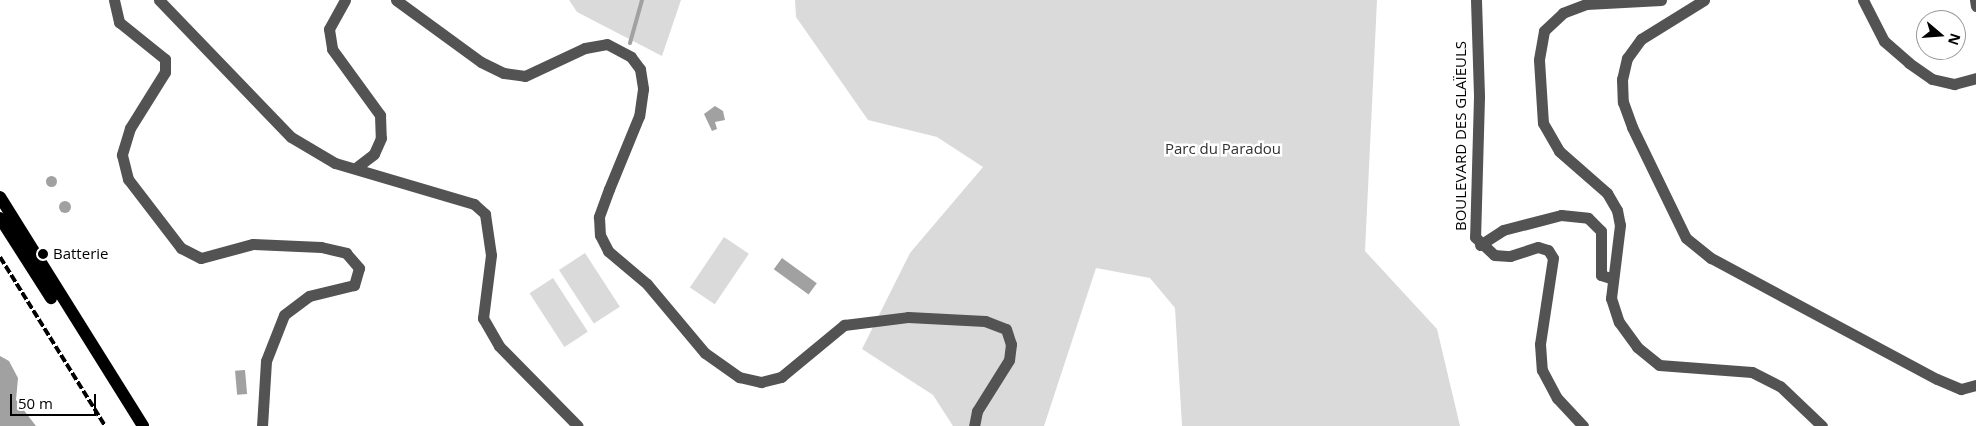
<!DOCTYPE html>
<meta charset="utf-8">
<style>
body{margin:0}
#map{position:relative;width:1976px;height:426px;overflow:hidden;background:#fff;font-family:"Open Sans",sans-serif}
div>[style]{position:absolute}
.green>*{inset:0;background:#dadada;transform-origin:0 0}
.water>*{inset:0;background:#a1a1a1;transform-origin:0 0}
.round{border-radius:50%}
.stream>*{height:4px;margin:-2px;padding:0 2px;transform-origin:2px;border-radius:2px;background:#a1a1a1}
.minor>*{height:11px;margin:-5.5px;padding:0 5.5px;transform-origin:5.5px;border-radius:5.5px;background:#535353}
.major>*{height:12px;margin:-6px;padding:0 6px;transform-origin:6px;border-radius:6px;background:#000}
.rail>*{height:4px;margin-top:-2px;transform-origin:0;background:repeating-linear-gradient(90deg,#000 0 8px,transparent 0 10.5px)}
.dots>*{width:14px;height:14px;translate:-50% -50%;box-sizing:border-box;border:2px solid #fff;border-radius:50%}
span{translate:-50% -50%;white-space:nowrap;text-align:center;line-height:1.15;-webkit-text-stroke:5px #fff;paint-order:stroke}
.street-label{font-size:15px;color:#000}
.park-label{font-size:15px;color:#313131}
.poi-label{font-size:15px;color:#000}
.left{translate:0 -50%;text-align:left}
.north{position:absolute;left:1916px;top:10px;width:50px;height:50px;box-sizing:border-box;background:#fff;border:1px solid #999;border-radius:50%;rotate:108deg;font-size:14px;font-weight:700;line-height:20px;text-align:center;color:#000}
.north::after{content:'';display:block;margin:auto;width:18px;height:22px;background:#000;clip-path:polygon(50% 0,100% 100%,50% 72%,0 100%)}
.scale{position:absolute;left:10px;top:394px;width:86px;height:22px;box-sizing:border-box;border:2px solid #000;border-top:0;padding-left:6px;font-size:15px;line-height:18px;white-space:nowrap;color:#000;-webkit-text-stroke:4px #fff;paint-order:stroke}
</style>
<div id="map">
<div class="green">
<i style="clip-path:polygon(569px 0,681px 0,662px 56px,577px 12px)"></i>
<i style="clip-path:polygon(795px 0,1377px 0,1365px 251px,1437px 329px,1460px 426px,1182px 426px,1175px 308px,1150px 278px,1096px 268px,1044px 426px,953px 426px,933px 395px,862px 349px,910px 253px,983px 167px,937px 137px,868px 120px,796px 17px)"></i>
<i style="left:724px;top:237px;width:30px;height:61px;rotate:34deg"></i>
<i style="left:585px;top:253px;width:64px;height:31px;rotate:57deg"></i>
<i style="left:553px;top:278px;width:64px;height:28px;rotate:57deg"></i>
</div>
<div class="water">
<i style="clip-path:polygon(715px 106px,723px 111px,725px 120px,715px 122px,717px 129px,712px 131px,704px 114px)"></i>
<i class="round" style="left:45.5px;top:175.5px;width:11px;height:11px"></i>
<i class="round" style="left:59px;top:201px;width:12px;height:12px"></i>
<i style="left:782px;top:258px;width:43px;height:14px;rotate:36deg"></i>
<i style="clip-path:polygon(0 356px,9px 361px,18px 378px,16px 400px,36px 426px,0 426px)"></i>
<i style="left:245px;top:370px;width:24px;height:10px;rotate:85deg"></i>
</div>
<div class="stream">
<i style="left:630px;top:43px;width:45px;rotate:-74.4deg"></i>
</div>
<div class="minor">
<i style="left:114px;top:0;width:23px;rotate:77deg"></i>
<i style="left:119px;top:22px;width:59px;rotate:38.8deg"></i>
<i style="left:165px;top:59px;width:13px;rotate:90deg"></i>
<i style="left:165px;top:72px;width:66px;rotate:122deg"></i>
<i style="left:130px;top:128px;width:28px;rotate:107deg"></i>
<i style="left:122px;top:155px;width:25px;rotate:76deg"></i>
<i style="left:128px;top:179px;width:87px;rotate:52.5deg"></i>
<i style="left:181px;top:248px;width:22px;rotate:27deg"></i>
<i style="left:201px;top:258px;width:54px;rotate:-15.1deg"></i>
<i style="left:253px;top:244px;width:68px;rotate:2.5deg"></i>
<i style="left:321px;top:247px;width:26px;rotate:13deg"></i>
<i style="left:346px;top:253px;width:20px;rotate:49deg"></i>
<i style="left:359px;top:268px;width:18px;rotate:106deg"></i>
<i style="left:354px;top:285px;width:46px;rotate:166.3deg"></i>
<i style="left:309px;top:296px;width:31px;rotate:143deg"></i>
<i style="left:284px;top:315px;width:49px;rotate:111.4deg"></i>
<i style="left:266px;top:361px;width:65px;rotate:93.5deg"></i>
<i style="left:159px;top:0;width:190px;rotate:46.1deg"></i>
<i style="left:291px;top:137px;width:51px;rotate:30.6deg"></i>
<i style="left:335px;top:163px;width:145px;rotate:16.4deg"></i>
<i style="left:474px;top:204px;width:15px;rotate:42deg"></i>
<i style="left:485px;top:214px;width:41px;rotate:81.7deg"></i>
<i style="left:491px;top:255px;width:64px;rotate:97.2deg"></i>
<i style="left:483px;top:318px;width:32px;rotate:60deg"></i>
<i style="left:499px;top:346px;width:112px;rotate:45.4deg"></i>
<i style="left:345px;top:0;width:33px;rotate:119deg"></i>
<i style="left:329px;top:29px;width:20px;rotate:81deg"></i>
<i style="left:332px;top:49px;width:82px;rotate:54deg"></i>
<i style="left:380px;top:115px;width:23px;rotate:88deg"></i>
<i style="left:381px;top:138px;width:17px;rotate:114deg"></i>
<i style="left:374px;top:154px;width:20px;rotate:143deg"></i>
<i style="left:396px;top:0;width:105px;rotate:36.1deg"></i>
<i style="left:481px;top:62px;width:25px;rotate:26deg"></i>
<i style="left:504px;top:73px;width:21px;rotate:8deg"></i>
<i style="left:525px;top:76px;width:66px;rotate:-25deg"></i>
<i style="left:585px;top:48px;width:22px;rotate:-10deg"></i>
<i style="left:607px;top:44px;width:27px;rotate:28deg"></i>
<i style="left:631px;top:57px;width:15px;rotate:53deg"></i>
<i style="left:640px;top:69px;width:20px;rotate:81deg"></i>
<i style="left:643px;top:89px;width:27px;rotate:98deg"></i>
<i style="left:639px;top:116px;width:79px;rotate:112.3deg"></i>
<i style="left:609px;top:189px;width:30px;rotate:110deg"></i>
<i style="left:599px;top:217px;width:18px;rotate:87deg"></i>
<i style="left:600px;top:235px;width:18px;rotate:63deg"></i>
<i style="left:608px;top:251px;width:51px;rotate:40.2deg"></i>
<i style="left:647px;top:284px;width:90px;rotate:50deg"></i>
<i style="left:705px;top:353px;width:42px;rotate:35.2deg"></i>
<i style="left:739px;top:377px;width:23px;rotate:13deg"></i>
<i style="left:761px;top:382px;width:21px;rotate:-14deg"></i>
<i style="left:781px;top:377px;width:82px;rotate:-39.5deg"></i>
<i style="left:844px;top:325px;width:64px;rotate:-7.1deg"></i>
<i style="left:908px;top:317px;width:77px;rotate:3deg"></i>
<i style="left:985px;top:321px;width:22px;rotate:21deg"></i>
<i style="left:1006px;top:329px;width:16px;rotate:72deg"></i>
<i style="left:1011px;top:344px;width:16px;rotate:97deg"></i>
<i style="left:1009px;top:360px;width:60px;rotate:122.1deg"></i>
<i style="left:977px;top:411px;width:15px;rotate:101deg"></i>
<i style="left:1476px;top:0;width:97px;rotate:88.2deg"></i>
<i style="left:1479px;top:97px;width:140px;rotate:91.6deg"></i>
<i style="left:1475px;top:237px;width:26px;rotate:43deg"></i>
<i style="left:1494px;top:255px;width:16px;rotate:4deg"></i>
<i style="left:1510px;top:256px;width:29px;rotate:-18deg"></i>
<i style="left:1538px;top:247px;width:10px;rotate:17deg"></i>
<i style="left:1548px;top:250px;width:9px;rotate:58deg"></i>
<i style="left:1553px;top:258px;width:87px;rotate:98.6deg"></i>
<i style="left:1540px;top:344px;width:26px;rotate:86deg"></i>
<i style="left:1542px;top:370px;width:32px;rotate:62deg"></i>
<i style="left:1557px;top:398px;width:38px;rotate:47deg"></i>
<i style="left:1661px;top:0;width:75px;rotate:176.9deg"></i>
<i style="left:1586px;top:4px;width:25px;rotate:159deg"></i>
<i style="left:1563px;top:13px;width:26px;rotate:137deg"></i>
<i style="left:1544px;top:31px;width:29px;rotate:100deg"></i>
<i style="left:1539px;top:60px;width:63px;rotate:86.4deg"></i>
<i style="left:1543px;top:123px;width:32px;rotate:60deg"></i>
<i style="left:1559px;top:151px;width:64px;rotate:41.2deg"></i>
<i style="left:1607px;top:193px;width:20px;rotate:60deg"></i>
<i style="left:1617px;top:210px;width:15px;rotate:79deg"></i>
<i style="left:1620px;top:225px;width:74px;rotate:97deg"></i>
<i style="left:1611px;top:298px;width:25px;rotate:72deg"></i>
<i style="left:1619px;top:322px;width:31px;rotate:54deg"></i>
<i style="left:1637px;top:347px;width:28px;rotate:39deg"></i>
<i style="left:1659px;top:365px;width:93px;rotate:4.3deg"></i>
<i style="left:1752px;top:372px;width:31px;rotate:27deg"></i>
<i style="left:1780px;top:386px;width:58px;rotate:43.6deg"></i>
<i style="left:1704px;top:0;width:74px;rotate:148.2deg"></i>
<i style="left:1641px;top:39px;width:24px;rotate:126deg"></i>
<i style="left:1627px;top:58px;width:22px;rotate:103deg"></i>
<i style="left:1622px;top:79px;width:23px;rotate:88deg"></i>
<i style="left:1623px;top:102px;width:27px;rotate:70deg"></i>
<i style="left:1632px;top:127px;width:123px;rotate:64.1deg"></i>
<i style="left:1686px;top:238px;width:32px;rotate:39deg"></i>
<i style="left:1711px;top:258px;width:256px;rotate:28.2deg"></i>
<i style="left:1937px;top:379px;width:26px;rotate:23deg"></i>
<i style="left:1961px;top:389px;width:16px;rotate:-15deg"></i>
<i style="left:1863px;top:0;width:46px;rotate:62.9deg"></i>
<i style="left:1884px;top:41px;width:33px;rotate:41deg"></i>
<i style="left:1909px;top:63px;width:28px;rotate:35deg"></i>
<i style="left:1932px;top:79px;width:23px;rotate:13deg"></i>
<i style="left:1954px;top:84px;width:23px;rotate:-15deg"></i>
<i style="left:1975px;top:0;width:6px;rotate:81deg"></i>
<i style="left:1480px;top:245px;width:27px;rotate:-33deg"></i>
<i style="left:1503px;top:230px;width:60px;rotate:-14.5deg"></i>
<i style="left:1561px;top:215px;width:27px;rotate:6deg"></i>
<i style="left:1588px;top:218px;width:18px;rotate:45deg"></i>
<i style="left:1601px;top:231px;width:44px;rotate:90deg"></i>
<i style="left:1601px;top:275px;width:9px;rotate:18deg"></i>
</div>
<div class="major">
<i style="left:0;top:197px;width:270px;rotate:58deg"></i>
<i style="left:0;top:218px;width:95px;rotate:57.5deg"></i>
</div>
<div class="rail">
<i style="left:0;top:257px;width:199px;rotate:58.1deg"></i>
</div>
<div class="dots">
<i style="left:43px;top:254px;background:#000"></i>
</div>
<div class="street-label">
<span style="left:1461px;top:136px;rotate:-90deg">BOULEVARD DES GLAÏEULS</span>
</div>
<div class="park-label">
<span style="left:1223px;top:149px">Parc du Paradou</span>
</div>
<div class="poi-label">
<span class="left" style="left:53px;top:254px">Batterie</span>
</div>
<div class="north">N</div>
<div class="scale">50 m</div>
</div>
